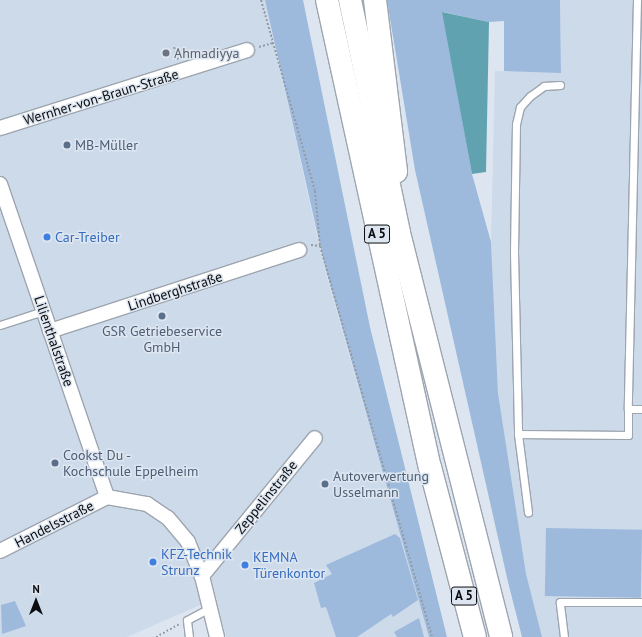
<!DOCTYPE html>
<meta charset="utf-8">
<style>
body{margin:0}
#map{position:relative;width:642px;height:637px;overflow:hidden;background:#dde6f0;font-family:"PT Sans",sans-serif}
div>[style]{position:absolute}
.built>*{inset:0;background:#cddaea}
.green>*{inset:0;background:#9dbadd;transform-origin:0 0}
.water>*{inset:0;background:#60a2b0}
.path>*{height:2px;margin-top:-1px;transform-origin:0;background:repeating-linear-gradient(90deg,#959ba3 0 2px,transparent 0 4px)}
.roads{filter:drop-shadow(1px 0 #9da5af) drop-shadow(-1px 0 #9da5af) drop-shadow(0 1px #9da5af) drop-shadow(0 -1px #9da5af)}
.service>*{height:7px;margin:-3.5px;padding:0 3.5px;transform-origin:3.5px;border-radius:3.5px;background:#fff}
.minor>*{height:14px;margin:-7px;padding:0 7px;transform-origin:7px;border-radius:7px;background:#fff}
.motorway>*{height:22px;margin:-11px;padding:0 11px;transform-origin:11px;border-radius:11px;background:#fff}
.dots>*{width:11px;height:11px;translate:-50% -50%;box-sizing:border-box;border:2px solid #dde6f0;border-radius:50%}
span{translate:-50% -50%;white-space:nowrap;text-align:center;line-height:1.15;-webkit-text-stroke:3px #dde6f0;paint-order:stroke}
.shield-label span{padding:1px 3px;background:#dde6f0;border:1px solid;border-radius:3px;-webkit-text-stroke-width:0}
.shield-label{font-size:13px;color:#0a0c0f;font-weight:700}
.worship-label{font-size:14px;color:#5b616d}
.left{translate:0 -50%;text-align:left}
.street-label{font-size:14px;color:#0a0c0f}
.service-label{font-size:14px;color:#4e5e75}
.shop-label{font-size:14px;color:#366cbe}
.north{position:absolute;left:16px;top:581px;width:40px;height:40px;-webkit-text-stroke:3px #dde6f0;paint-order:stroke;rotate:0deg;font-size:11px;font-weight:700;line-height:16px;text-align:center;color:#0a0c0f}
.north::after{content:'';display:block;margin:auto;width:14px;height:18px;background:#0a0c0f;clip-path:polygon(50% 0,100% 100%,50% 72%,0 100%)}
</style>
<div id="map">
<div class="built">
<i style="clip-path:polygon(0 0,265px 0,323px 263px,429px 637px,226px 637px,216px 598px,127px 637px,0 637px)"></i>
<i style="clip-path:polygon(560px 0,642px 0,642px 637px,530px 637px,518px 524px,498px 393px,491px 242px,495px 71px,561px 72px)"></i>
</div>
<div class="green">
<i style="clip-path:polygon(265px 0,303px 0,370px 327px,447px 637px,429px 637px,324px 263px)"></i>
<i style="clip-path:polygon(387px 0,560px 0,561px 73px,504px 71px,504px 21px,489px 22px,443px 12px,472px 174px,491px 242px,498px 393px,526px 574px,542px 637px,522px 637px,508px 582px,415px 170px)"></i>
<i style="left:546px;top:528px;width:96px;height:68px;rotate:1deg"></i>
<i style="clip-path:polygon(395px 534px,400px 538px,418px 600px,393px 617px,391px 614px,357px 637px,336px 637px,326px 607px,321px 608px,314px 583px,332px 574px,326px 565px)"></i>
<i style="clip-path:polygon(15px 601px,26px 626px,2px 634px,1px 605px)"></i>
<i style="clip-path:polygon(419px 618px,424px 637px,397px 637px,394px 632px)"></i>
</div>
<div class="water">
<i style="clip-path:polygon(442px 12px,489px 22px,486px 172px,472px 174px)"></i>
</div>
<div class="path">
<i style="left:261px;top:0;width:198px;rotate:74.2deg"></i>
<i style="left:315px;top:191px;width:55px;rotate:84.8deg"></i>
<i style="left:320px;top:246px;width:407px;rotate:74deg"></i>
<i style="left:174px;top:47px;width:13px;rotate:72deg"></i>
<i style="left:259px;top:47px;width:15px;rotate:-16deg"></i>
<i style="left:311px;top:245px;width:9px;rotate:6deg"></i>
<i style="left:156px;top:637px;width:26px;rotate:-29deg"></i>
</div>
<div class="roads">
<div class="service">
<i style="left:637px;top:0;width:409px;rotate:91.3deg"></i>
<i style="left:628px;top:409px;width:14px"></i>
<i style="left:560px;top:85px;width:16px;rotate:176deg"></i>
<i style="left:544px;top:86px;width:17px;rotate:144deg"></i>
<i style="left:530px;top:96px;width:15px;rotate:132deg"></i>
<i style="left:520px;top:107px;width:17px;rotate:103deg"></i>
<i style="left:516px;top:124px;width:129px;rotate:90.9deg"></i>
<i style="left:514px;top:253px;width:181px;rotate:88.7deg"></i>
<i style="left:518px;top:434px;width:110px;rotate:0.5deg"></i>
<i style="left:628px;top:435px;width:26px;rotate:-90deg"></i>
<i style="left:0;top:325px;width:45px;rotate:-18deg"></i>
<i style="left:518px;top:434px;width:79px;rotate:82.7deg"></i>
<i style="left:189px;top:637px;width:17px;rotate:-97deg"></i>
<i style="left:187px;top:620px;width:26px;rotate:-28deg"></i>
<i style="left:564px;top:637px;width:35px;rotate:-97deg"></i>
<i style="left:560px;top:602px;width:82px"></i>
</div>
<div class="minor">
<i style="left:0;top:128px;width:259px;rotate:-17.5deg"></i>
<i style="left:0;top:184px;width:331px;rotate:71.1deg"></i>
<i style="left:50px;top:331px;width:262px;rotate:-18deg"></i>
<i style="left:107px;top:497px;width:41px;rotate:9.9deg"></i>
<i style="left:147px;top:504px;width:25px;rotate:34deg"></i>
<i style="left:168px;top:518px;width:31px;rotate:50deg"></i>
<i style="left:188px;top:542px;width:37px;rotate:68deg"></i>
<i style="left:202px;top:576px;width:63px;rotate:76.2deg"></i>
<i style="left:0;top:551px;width:120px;rotate:-26.8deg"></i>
<i style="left:202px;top:576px;width:178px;rotate:-50.7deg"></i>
</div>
<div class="motorway">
<i style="left:327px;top:0;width:478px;rotate:77.6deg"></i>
<i style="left:430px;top:467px;width:176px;rotate:75.2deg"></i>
<i style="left:350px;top:0;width:238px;rotate:78.1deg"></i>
<i style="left:399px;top:233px;width:417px;rotate:75.8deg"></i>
<i style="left:375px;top:0;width:173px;rotate:83deg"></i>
</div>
</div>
<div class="dots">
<i style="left:166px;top:53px;background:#6b7280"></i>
<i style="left:67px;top:145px;background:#5c6f8a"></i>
<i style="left:47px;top:237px;background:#3f7fe0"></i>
<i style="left:162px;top:316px;background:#5c6f8a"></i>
<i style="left:55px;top:463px;background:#5c6f8a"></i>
<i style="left:325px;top:484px;background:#5c6f8a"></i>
<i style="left:153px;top:562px;background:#3f7fe0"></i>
<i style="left:245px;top:565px;background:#3f7fe0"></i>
</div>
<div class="shield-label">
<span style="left:377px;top:234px">A 5</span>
<span style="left:464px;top:596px">A 5</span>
</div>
<div class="worship-label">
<span class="left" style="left:174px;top:53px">Ahmadiyya</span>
</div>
<div class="street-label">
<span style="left:101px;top:97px;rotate:-17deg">Wernher-von-Braun-Straße</span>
<span style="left:175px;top:291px;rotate:-18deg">Lindberghstraße</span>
<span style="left:54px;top:341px;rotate:71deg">Lilienthalstraße</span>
<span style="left:266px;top:497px;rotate:-51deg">Zeppelinstraße</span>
<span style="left:54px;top:524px;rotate:-27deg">Handelsstraße</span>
</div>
<div class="service-label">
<span class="left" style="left:75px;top:145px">MB-Müller</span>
<span style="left:162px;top:339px">GSR Getriebeservice<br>GmbH</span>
<span class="left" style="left:63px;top:463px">Cookst Du -<br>Kochschule Eppelheim</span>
<span class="left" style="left:333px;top:484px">Autoverwertung<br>Usselmann</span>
</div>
<div class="shop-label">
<span class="left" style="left:55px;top:237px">Car-Treiber</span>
<span class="left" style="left:161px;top:562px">KFZ-Technik<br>Strunz</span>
<span class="left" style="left:253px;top:565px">KEMNA<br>Türenkontor</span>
</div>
<div class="north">N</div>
</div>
